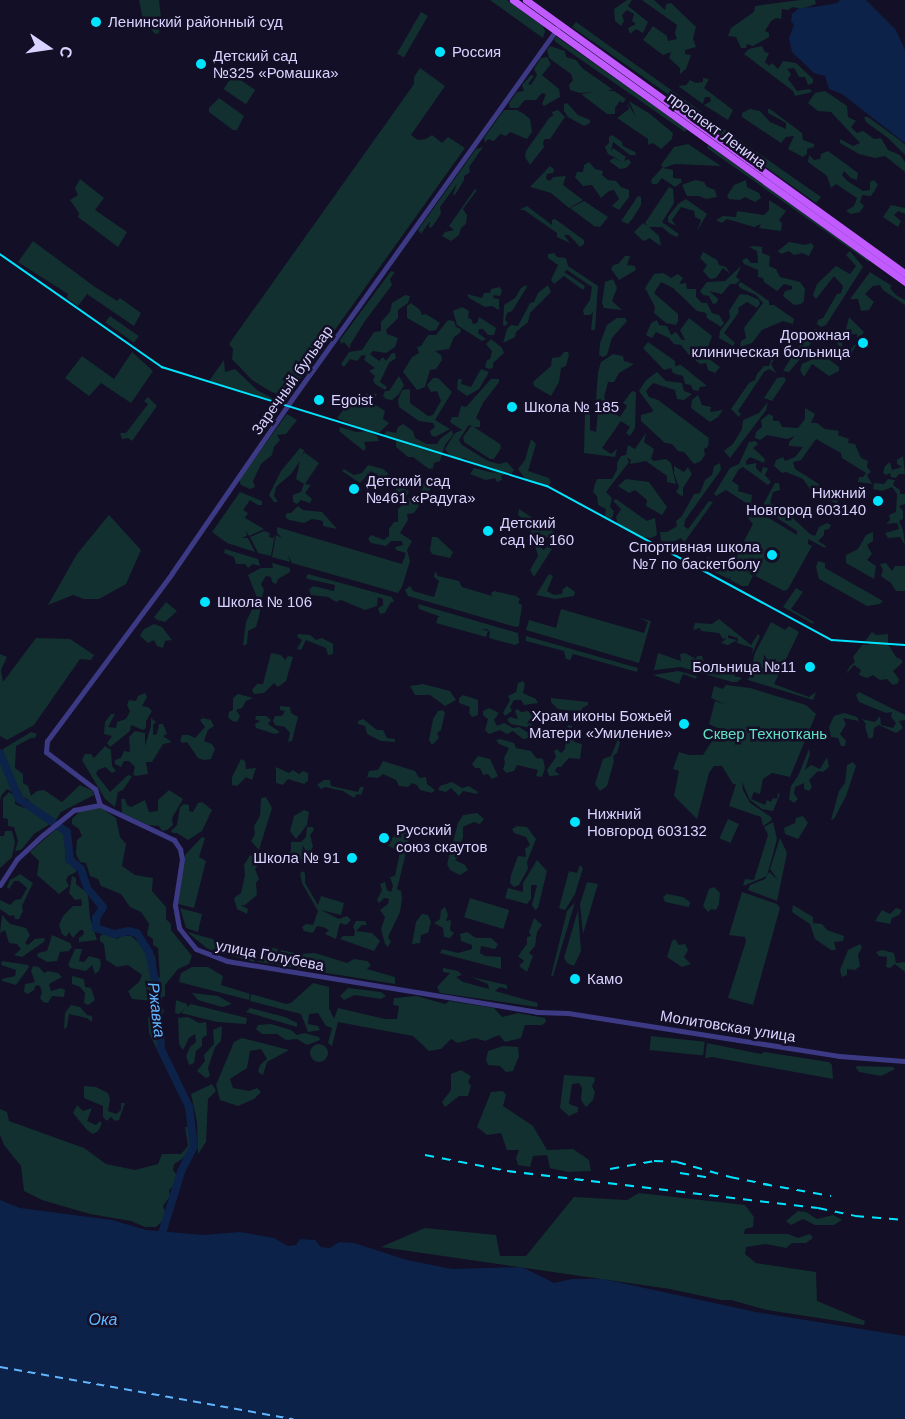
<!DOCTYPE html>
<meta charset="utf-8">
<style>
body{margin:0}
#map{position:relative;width:905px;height:1419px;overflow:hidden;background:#130f26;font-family:Helvetica,sans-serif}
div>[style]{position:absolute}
.green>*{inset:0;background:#12302f;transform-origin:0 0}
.round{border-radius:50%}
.water>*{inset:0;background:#0c2248}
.river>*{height:8px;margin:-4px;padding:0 4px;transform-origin:4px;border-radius:4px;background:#0c2248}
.ferry>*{height:1.5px;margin-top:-0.75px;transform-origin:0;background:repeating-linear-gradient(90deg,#62b6ff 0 8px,transparent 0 14px)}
.tertiary>*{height:5px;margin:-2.5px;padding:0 2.5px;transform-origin:2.5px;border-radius:2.5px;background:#3d3a85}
.primary>*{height:7px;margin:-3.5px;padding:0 3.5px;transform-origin:3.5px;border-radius:3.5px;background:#c25bff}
.tram>*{height:1.5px;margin:-0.75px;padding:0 0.75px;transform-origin:0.75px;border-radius:0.75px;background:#00e5ff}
.rail>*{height:1.5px;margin-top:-0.75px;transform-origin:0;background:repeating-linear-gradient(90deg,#00e5ff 0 9px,transparent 0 17px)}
.dots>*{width:16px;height:16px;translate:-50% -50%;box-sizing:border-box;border:3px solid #130f26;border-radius:50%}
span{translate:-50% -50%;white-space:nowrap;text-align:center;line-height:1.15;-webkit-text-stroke:5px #130f26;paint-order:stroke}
.poi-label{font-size:15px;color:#d9d4ff}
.left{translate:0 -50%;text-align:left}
.right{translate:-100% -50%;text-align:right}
.street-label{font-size:15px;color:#d9d4ff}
.park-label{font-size:15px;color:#5fe0c0}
.water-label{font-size:16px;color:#62b6ff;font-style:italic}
.north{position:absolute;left:18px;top:18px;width:60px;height:60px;-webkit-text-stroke:4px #130f26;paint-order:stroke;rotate:103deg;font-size:16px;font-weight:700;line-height:24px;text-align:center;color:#d9d4ff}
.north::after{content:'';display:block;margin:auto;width:21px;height:27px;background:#d9d4ff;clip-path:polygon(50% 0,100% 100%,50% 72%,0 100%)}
</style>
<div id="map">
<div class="green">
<i style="clip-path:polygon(139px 0,159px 0,161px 18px,159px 33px,155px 34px,143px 20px)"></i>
<i style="clip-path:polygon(490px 0,507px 0,543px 26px,545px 31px,543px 38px)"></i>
<i style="clip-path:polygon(627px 0,632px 0,628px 6px,648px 22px,643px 33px,636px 29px,630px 34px,628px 28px,636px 24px,632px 21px,634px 14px,627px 10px,622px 15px,624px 21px,621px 26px,615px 21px,614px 9px)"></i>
<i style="clip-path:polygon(642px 0,654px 0,665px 10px,666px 4px,671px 3px,696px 27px,693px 39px,696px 47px,685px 50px,685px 54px,691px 55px,686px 69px,680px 74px,680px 68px,669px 58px,671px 52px,663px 55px,643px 40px,653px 26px,667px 36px,668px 41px,677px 39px,675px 33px,677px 25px)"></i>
<i style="clip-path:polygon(800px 0,815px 0,816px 4px,801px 9px,793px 7px,788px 10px,782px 9px,781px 19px,776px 18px,771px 21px,765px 31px,769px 33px,769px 37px,753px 46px,747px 44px,746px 48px,741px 48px,736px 37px,728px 36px,731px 28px,754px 12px,755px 6px)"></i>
<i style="left:421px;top:12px;width:8px;height:48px;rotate:30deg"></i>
<i style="clip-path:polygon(576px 22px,702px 112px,699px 116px,572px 27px)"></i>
<i style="clip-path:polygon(556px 37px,557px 37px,687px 129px,685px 132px,557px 43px,554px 40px)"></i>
<i style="clip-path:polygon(550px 46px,565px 51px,566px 57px,576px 60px,582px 68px,612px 89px,608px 91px,614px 91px,626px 99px,623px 103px,620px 101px,615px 108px,615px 114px,607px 114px,581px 94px,595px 92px,580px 93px,570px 90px,569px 85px,573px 80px,571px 74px,549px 58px,547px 50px)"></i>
<i style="clip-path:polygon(762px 46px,765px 52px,769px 53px,765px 62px,769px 66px,772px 63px,778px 69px,783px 61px,796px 63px,813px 79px,813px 83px,808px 85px,805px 77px,799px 77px,794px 68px,787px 69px,791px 74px,788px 79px,797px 91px,810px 89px,812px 92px,795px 96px,793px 91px,744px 54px,749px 49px)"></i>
<i style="clip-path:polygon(547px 57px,551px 64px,542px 75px,559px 89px,560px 97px,544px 106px,542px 104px,546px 94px,542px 93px,536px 100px,525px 100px,518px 108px,510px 108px,509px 103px,517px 92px,524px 91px,522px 85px,531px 75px,534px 76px,528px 84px,531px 85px,537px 75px,534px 69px,541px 58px)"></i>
<i style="clip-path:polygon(420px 68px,445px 86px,411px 135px,418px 140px,426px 139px,432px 135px,442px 143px,448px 137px,465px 148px,289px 394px,281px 396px,270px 391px,252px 380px,232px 359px,233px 349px,229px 344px,397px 108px,414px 84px,414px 77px)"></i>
<i style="left:233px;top:75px;width:27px;height:17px;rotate:34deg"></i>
<i style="clip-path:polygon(703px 78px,709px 79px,704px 88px,733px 110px,728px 120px,704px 105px,711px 101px,710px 97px,705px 97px,703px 104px,678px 86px,686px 85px,690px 80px,696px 83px,703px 82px)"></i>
<i style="clip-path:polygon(825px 91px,847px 106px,848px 117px,856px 121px,851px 127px,857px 133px,863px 131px,874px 139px,881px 138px,888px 150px,900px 155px,905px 162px,905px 172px,885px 156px,875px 158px,859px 154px,840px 143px,840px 139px,853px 146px,860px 143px,831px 112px,818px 111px,808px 103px,815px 93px)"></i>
<i style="clip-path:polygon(219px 98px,244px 116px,237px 130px,233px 130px,209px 112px,209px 108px)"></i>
<i style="clip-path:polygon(629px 101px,650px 114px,673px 133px,672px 139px,661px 149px,653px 143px,648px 145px,648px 139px,617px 118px,629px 109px,627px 103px,636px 117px)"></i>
<i style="clip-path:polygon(567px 103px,578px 115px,590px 120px,590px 123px,584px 126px,568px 117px,564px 111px,564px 104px)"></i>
<i style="clip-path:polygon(750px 109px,760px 111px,770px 122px,786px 129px,786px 123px,768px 113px,768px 109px,770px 109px,802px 133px,803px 140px,814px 144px,814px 147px,807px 149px,807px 154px,803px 157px,788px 149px,794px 136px,786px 137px,781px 143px,742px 117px,742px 113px)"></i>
<i style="clip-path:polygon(504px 110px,517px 110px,524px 114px,530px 119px,532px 132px,527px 139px,510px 132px,506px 136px,500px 134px,494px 141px,488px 139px,485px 143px,484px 138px)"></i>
<i style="clip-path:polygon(558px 110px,565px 117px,550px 139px,545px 139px,543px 142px,544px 147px,530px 165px,525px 157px,526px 151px,550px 117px,553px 116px,552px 112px)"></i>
<i style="clip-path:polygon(704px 115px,821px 197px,816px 203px,702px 121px)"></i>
<i style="clip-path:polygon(864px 117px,868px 117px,901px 141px,905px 145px,905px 155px,888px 138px,866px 122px)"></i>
<i style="clip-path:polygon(612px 135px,622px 142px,623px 146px,635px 152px,636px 155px,630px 155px,613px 142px,611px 151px,613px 148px,626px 157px,624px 161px,629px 159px,631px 163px,626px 168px,620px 169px,609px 161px,614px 158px,623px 162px,608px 154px,605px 147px,609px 143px,609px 137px)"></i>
<i style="clip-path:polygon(688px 144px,721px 166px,675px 164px,663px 168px,673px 170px,673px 178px,681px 179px,682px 182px,675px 187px,662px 178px,657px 184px,652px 184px,651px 180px,663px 167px,661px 165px,674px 147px)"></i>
<i style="clip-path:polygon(708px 145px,869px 260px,869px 262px,707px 148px)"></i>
<i style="clip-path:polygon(483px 147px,469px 167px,470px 172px,464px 176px,464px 180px,455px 195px,453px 194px,457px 184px,440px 207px,441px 213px,437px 220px,431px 228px,429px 227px,430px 221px,421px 234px,418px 230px,476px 149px)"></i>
<i style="clip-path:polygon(828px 151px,858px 173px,857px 180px,851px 178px,844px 171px,842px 175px,846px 180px,863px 191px,870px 190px,870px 182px,874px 180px,878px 185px,871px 196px,862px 195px,860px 202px,864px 206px,860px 212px,851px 214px,846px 211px,854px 206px,857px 198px,836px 184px,831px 188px,827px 176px,808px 162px,809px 155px,814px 160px,820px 159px,821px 154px)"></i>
<i style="clip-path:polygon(589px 162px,595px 169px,603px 171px,602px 175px,608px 180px,616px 181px,621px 187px,629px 190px,629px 197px,619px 210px,612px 206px,619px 199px,614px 190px,609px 191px,601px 198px,592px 185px,583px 186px,575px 177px,577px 172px,583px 172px,584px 165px)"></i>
<i style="clip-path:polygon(550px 166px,554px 169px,553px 173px,547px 174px,546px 179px,550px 181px,553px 177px,566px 176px,563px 185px,583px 200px,569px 208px,551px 193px,530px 187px)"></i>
<i style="clip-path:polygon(80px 179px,104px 198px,95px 210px,127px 232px,118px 247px,78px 217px,79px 213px,70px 200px,78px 195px,75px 188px)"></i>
<i style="clip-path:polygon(695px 180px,704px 182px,707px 187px,715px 190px,717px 197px,706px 199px,699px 196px,687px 196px,682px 185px)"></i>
<i style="clip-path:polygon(746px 180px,747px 187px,759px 193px,761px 198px,755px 202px,745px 197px,740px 200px,729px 199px,727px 196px,734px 185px)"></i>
<i style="clip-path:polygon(669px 187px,673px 189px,674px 203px,662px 222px,679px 234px,677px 237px,670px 234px,662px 227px,649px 227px,659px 236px,661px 246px,649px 238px,645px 241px,642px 240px,634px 232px,643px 223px,648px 226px,645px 223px)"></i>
<i style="clip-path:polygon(475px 189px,477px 190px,463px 209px,467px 215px,466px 224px,461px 228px,459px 235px,451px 241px,442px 236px,445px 232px,454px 230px,449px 226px)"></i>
<i style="clip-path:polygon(638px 196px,641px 197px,641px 205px,633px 218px,628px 224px,621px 221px)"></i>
<i style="clip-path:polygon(686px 199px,707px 214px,697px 231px,701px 220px,695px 217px,694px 211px,681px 207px,672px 220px,676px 226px,668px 222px,668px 217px,678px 204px)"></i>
<i style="clip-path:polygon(769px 200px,786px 211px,779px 220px,782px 223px,781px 231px,759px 228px,761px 224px,754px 227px,727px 219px,722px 223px,716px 220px,723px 216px,736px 217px,737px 211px,764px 215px,769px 210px)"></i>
<i style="clip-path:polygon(584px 201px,608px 217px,600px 227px,594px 226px,570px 208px)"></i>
<i style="clip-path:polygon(891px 205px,905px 208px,905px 214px,898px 211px,894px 215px,901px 221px,898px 227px,883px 217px)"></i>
<i style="clip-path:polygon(527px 206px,552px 225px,552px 220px,555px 219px,584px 240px,584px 244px,580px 247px,569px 235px,564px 235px,570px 243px,557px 237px,557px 233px,524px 210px,519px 210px)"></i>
<i style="clip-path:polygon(33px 241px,95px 287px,117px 301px,120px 298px,141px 313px,134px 326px,87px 294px,78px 306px,67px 298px,68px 294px,18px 262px)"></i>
<i style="clip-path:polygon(789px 242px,805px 245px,811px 243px,814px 246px,809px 256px,802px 253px,794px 255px,789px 251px,781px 254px,778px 251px)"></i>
<i style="clip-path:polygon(754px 246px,762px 247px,762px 253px,770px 256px,769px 266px,776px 269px,780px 277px,800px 282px,805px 289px,804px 301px,801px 304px,794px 305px,783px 296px,785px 291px,792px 289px,792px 286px,784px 284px,777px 291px,764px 282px,763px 278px,758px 277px,758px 270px,744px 264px,742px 260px,747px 258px,751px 263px,758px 263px,757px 251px,749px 247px)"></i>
<i style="clip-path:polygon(850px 251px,863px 267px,826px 325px,821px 327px,817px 324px,818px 320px,823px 318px,837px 294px,841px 293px,843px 286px,834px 276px,816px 299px,813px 295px,817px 284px,836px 266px,850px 274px,856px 266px,846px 255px)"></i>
<i style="clip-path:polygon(703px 252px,717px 260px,719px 265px,726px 267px,730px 274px,723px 268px,716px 278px,710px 279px,703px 271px,707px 265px,700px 258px)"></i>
<i style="clip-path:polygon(554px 253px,557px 257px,566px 258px,568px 266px,598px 286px,595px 330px,591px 330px,593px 312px,590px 315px,584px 315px,583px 310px,590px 300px,592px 287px,567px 270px,564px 272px,585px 286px,583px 290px,564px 276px,554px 284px,551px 280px,558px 265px,548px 258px,548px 254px)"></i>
<i style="clip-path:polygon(625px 256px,630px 256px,627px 265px,635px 266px,636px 270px,619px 280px,611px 269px,613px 265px,618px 264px)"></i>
<i style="clip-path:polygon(741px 266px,736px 277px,740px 280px,736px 284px,730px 284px,722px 294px,709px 291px,718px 299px,717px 303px,713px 304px,709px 296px,703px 295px,700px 291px,707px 282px,725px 281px)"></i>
<i style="clip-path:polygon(391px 271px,395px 272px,390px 279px,392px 285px,365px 321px,350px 345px,350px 349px,344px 342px,341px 344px,340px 340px)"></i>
<i style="clip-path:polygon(870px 272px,892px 286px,890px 288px,896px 295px,905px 300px,905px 305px,883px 290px,880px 285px,873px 286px,865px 294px,874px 302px,869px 310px,861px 311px,858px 299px,850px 299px)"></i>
<i style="clip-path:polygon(663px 273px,671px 278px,678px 274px,683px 278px,679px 284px,686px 283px,687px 289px,696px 289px,696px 297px,702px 303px,707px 303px,712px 313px,719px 315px,724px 323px,721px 327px,707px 318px,706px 313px,697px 311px,673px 288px,661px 282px,654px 293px,678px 314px,678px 321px,676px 325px,666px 323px,654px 313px,655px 307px,645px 288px,654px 274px)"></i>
<i style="clip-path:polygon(613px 279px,617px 288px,612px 301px,622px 310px,604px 308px,602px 303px,605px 282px)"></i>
<i style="clip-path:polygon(741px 282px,769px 301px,769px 305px,774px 305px,794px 319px,793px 324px,783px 321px,762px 330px,752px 343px,740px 347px,741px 341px,746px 338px,744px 328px,763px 303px,756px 295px,740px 288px,738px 284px)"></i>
<i style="clip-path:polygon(526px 285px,527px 287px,512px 311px,507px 313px,505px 320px,508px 323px,505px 326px,503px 325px,504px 305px,515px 298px,521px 288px)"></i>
<i style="clip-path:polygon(548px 285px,551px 292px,530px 313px,528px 322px,516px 332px,515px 337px,503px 343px,507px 329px,511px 325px,518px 326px,530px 303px,534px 302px,538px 293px)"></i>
<i style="clip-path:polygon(500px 287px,502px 291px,500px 296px,494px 295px,493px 298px,499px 299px,499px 310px,492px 306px,485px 307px,469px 298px,467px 294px,482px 298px,484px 293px,490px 293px,491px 289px)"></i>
<i style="clip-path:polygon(740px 294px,748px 295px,759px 300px,760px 304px,757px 308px,747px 302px,738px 308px,739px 312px,724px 333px,735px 343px,733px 346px,719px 338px,720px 331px,730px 318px,729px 311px)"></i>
<i style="clip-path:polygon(405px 295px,410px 296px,408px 303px,398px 310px,398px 318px,386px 330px,387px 334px,398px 338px,395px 347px,386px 353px,373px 351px,370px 354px,379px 361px,383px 357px,386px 361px,392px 353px,395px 353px,396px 358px,389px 363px,380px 382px,387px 387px,385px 390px,375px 384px,373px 380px,375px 376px,369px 371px,375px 368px,364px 360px,366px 356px,362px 355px,357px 361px,350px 359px,344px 367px,341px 364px,349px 352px,362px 350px,374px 332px,381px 331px,381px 322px,390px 312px,392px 303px)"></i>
<i style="clip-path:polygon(411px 303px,420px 310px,422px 315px,426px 314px,440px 323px,436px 330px,430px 331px,407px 318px,407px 306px)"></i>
<i style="clip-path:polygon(462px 307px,469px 311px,468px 318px,471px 319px,473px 324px,477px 323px,479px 317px,496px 328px,494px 335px,488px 335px,483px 329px,479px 329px,478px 333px,486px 339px,482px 341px,457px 325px,453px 311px)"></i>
<i style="left:110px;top:316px;width:35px;height:8px;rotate:35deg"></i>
<i style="clip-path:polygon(849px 317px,864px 332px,851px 354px,847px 348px,850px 350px,857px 342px,857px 334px,847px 335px,846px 340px,842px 343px,843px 351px,836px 342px,845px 333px)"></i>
<i style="clip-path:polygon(617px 318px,625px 318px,627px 321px,612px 338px,607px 355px,603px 357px,599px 355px,600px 343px,607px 325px)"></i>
<i style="clip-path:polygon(689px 318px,712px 336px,707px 350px,701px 353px,720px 367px,715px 373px,708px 370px,706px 363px,700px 364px,695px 360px,695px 355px,689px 355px,681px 345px,674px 344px,669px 338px,656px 332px,652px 338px,646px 335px,651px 323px,657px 320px,659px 325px,667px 326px,671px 335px,676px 332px,682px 340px,685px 340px,680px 330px)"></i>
<i style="clip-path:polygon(448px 320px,454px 321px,456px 327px,461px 329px,460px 333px,454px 337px,449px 349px,435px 351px,441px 355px,442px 360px,436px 369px,430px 370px,425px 387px,417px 390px,403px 372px,412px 357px,419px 353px,417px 347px,421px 346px,428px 335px,436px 335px)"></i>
<i style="clip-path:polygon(815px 329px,818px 330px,815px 337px,800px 359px,789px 372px,783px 371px,796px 350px)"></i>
<i style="clip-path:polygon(491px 339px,502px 348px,504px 353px,493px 363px,493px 368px,489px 369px,485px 367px,487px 360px,490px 359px,492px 351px,486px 344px)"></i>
<i style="clip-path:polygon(648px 342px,675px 361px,675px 366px,681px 365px,707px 386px,700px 387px,698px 391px,693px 390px,691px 385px,685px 384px,683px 376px,673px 373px,671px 368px,664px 370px,643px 348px)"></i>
<i style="clip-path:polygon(777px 348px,778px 353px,771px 364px,776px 373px,769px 369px,764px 372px,738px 411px,741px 414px,739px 417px,731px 409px,749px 383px,755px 380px,757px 374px,764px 366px,769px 366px,773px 355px,771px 353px,773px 349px)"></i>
<i style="clip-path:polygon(132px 352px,153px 371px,131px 403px,101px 383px,89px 396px,65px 378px,82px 356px,114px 379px)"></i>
<i style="clip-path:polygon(564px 352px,568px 352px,569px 355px,566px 366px,561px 368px,559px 382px,551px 396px,534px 386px,533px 382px,551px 366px,552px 358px,560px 357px)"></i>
<i style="clip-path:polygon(613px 354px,623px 356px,624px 361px,634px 364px,619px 373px,614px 382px,608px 382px,604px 397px,609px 405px,600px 406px,596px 401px,598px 372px,601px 362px)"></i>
<i style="clip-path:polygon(819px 356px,827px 358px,839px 367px,839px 371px,829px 376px,812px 364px,804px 377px,800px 370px,802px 364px)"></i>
<i style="clip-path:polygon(224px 360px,225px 372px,235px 369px,257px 390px,283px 404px,209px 381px)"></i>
<i style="clip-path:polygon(481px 369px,489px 372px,479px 389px,467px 396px,457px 389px,458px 379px,462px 379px,461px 384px,471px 387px)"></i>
<i style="clip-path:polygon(657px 372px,666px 381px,682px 383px,684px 391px,692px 394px,684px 400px,677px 399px,675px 390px,653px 383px,646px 391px,649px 397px,658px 400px,709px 438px,708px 447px,704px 449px,705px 455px,701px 461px,694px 464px,684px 452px,678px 451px,672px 444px,665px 443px,641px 421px,641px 415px,652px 412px,653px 410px,639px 391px,646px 380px)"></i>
<i style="clip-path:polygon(399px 376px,404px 385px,399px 394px,392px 400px,386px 399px,383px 396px,385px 391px,389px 391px)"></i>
<i style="clip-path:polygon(784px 377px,786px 380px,772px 401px,764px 398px,777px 378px)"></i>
<i style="clip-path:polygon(433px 378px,438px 378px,452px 392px,435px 420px,450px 429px,435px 437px,431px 435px,430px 431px,435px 427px,433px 423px,419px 421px,399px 407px,398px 400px,402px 390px,410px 389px,410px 403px,428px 416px,433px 415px,441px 401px,437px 391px,431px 392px,427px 385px)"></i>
<i style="clip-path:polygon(491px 379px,499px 379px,499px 382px,483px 403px,476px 418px,480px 421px,480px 427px,474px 427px,500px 444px,501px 448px,494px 459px,490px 459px,464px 442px,463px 437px,472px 425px,468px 426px,459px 440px,462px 445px,488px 461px,499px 464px,507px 462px,514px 470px,511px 474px,501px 475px,502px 480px,497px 482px,495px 478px,486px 480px,470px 474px,474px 468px,498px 474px,464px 458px,458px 460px,452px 458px,445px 449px,455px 433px,462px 430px,450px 422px,452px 417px,458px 417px,461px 406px,466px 407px)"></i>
<i style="clip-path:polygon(632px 391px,636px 392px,635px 428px,630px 436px,626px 433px,630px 427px,621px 421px,602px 448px,611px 454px,617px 449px,615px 457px,584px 453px,585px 412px,590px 412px,590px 430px,596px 432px,598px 410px,611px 411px,620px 417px,627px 406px,623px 403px)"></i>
<i style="clip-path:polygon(367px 393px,377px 394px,374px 399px,368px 402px,372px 407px,376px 405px,385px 411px,383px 419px,389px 423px,379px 433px,369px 432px,377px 436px,379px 441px,364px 442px,366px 448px,364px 451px,339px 431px,340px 427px,356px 432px,367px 431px,337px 418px,355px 395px,363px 397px)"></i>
<i style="clip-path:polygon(698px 395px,702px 405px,711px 407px,710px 412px,723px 410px,718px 417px,710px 422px,691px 408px,692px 400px)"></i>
<i style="clip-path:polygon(148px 397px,157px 406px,132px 441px,128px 438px,122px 439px,120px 433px,126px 433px,148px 404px,144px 401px)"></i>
<i style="clip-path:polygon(768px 402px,766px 410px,730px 458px,724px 451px,733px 444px,742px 429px,743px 420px,759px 413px)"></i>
<i style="clip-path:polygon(805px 408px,815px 414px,811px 423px,817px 423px,825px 429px,839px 431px,838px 435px,849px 439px,848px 443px,855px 444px,861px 458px,868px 461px,867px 467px,871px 472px,867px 475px,872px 484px,858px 482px,859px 477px,863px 477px,866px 473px,842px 458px,841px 453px,816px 439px,801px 460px,793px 462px,795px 469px,816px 482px,837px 500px,838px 504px,821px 497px,815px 487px,810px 489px,803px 479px,786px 472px,782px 473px,774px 466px,776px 460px,783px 457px,785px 461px,795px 457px,803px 447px,789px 446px,789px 442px,795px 436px,787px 439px,767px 435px,760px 440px,755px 438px,756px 432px,762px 427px,761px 420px,769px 414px,773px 416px,773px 421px,779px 421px,782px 427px,798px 428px,805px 419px)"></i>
<i style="clip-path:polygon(287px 414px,297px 420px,286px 434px,277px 435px,280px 440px,274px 447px,272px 455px,261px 464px,253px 481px,255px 487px,250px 489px,241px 485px,239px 480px)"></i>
<i style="clip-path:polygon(403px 424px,413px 431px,415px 438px,427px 444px,437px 444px,440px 439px,452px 430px,453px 435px,445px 445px,440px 461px,434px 463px,433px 468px,429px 469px,413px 457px,408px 457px,396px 447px,396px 441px,383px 436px,387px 431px,396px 433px,398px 427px)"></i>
<i style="clip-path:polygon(646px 433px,644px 442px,654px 449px,651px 459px,654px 461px,666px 459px,671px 463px,676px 484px,667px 482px,667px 476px,646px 461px,630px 464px,631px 460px,627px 457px,629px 462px,606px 492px,612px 498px,610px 507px,614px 511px,613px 516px,611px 519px,605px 516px,606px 509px,598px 505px,597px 496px,593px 492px,595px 484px,597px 479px,612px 479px,617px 470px,617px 463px,621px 456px,626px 455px,628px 445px,635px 449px)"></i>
<i style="clip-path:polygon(531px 439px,536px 444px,528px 471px,549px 478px,551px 483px,546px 487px,527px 481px,518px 469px,525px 460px)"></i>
<i style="clip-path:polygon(756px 441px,758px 444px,753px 448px,765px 459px,764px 463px,750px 457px,746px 461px,746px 465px,756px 463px,756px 468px,761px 473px,763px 467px,768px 468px,765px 475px,771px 482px,768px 485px,743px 467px,739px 469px,732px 481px,739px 486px,738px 491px,752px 495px,751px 503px,762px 508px,762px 514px,797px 535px,797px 531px,765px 510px,764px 503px,775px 483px,779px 483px,780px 490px,773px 492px,770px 503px,781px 507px,810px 534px,815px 536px,819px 527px,827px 523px,831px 525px,829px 529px,824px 530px,824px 535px,818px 541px,826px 546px,825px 548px,808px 539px,808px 544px,812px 546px,788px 589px,784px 591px,746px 571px,753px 576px,748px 586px,742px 586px,730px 580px,731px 576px,729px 579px,702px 566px,708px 557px,729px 570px,733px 565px,745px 571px,732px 564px,753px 524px,747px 517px,752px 507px,726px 490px,716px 496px,714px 494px,730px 468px,739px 464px,749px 442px)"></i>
<i style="clip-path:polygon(300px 448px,304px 450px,302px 457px,304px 452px,319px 463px,305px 484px,311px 485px,305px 493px,312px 499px,310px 503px,301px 500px,297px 504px,293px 502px,293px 495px,301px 492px,304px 484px,296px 479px,300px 461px,291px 474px,276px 487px,274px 496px,278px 502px,274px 502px,269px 495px,281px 471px)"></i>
<i style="clip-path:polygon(903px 456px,905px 474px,899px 474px,896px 478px,891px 477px,890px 473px,886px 475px,883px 473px,885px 466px,890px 462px,892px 470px,902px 467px,897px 464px,897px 460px)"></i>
<i style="clip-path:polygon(720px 463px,721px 470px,685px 520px,684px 526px,688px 529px,709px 501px,713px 502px,686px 540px,684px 542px,681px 538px,673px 542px,661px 541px,660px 532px,667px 532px,677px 526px,676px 521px,682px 516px,694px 494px,700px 493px,705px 480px,712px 475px,714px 466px)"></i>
<i style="clip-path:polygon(368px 465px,383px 469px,388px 473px,387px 476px,404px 487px,409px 492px,405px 498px,401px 502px,397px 501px,396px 486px,390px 485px,371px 471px,360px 483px,342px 471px,344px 469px,354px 475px,362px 473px)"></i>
<i style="clip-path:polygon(674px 466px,684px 472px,688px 467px,692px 474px,683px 488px,683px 497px,676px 492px,679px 487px,674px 473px)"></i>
<i style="clip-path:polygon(626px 479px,649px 482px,667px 507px,662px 515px,646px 506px,647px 500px,635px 490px,629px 493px,618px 486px)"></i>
<i style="clip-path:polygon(888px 479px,895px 480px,893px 485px,900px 490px,900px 494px,905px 494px,905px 504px,899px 506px,903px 511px,903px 519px,899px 521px,903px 530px,905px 545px,900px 537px,888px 538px,885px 533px,899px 529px,897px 523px,886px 524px,890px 520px,889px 515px,896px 512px,897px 494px,892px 487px,882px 491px,873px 489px,874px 483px,884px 484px)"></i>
<i style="clip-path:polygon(424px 483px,432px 487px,414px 513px,407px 514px,408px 520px,400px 533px,412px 541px,407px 550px,410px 561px,402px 587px,398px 593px,292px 563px,288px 555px,290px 562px,272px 557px,276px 535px,282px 538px,277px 533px,277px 527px,402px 564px,406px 553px,396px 550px,395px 547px,403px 545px,402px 541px,391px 541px,386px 546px,371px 543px,368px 539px,371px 535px,384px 540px,389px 536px,389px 529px,394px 522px,398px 522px,398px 509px,410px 497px,419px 498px,423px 494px,421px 487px)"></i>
<i style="clip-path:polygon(240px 492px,262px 501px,262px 505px,258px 505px,250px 500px,243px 510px,248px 513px,245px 518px,264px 529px,249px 536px,246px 531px,247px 536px,241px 538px,248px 538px,255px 552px,227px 543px,212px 532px)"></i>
<i style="clip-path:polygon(616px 499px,647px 521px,655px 518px,657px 535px,651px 538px,642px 537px,618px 525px,616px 517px,621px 509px,613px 501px)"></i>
<i style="clip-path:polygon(298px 506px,303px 510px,322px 512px,337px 529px,323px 526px,323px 521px,312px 519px,304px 523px,289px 520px,285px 517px,287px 513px,291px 513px)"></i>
<i style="clip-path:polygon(519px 509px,560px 536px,553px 547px,548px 544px,550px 539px,542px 535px,537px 545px,544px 550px,547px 546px,552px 549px,534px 577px,530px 570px,538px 556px,535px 545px,527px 541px,530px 524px,518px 515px)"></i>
<i style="clip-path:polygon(109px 515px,141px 550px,126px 584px,99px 599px,84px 599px,73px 595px,48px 605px,77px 554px)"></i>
<i style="clip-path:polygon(264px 531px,270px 533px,269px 537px,273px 538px,275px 534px,271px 556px,258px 553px,250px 537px)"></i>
<i style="clip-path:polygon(873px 532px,873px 541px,867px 545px,872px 554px,867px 560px,876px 566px,874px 579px,846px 563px,846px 555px,858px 549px,866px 535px)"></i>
<i style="clip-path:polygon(432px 537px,437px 537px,453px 552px,450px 558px,432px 554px,430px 550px)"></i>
<i style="clip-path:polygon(225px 549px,258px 559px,260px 566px,253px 564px,248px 568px,245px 564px,236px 564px,234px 557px,224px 553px)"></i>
<i style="clip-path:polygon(818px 561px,825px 563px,825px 568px,883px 601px,880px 604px,867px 606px,819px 579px,816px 567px)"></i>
<i style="clip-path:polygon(272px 563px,290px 568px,290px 572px,278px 579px,276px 584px,272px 582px,271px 577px,266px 576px,261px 584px,264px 590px,262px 597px,258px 600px,248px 575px,261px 568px,273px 568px)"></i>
<i style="clip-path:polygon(886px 563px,892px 571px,895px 566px,905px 566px,905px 591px,896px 591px,891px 583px,881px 576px,883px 570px,880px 564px)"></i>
<i style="clip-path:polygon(435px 571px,438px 576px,459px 581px,462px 587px,492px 596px,491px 593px,494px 591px,516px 596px,520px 599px,518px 603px,522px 605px,519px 626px,516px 627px,408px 596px,405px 590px,410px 586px,413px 591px,434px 597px,439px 581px,434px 577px)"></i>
<i style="clip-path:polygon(308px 574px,392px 597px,394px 602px,391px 602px,385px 613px,380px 614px,378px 608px,383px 605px,383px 599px,378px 597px,377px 606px,365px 610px,341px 600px,336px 602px,328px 597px,311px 595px,309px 590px,313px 586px,334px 591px,335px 585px,308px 579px,306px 577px)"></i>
<i style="clip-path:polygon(549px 574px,553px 576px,547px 591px,554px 595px,562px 594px,563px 589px,567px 586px,575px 592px,574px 596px,555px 599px,536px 595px)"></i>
<i style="clip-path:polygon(796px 588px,803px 592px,791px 609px,814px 622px,813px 624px,783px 607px)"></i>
<i style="clip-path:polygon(256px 601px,261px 605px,259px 617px,256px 627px,248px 631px,247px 644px,243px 646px,246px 622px)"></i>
<i style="clip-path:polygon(166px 602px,177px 611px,165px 622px,157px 620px,154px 617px)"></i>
<i style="clip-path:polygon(418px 604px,518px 633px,519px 643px,515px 645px,489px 638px,490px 632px,487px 629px,482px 629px,488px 631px,486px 637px,436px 623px,438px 617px,441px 617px,419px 609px)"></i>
<i style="clip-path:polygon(561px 609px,644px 633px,648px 622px,639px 618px,651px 621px,639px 663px,526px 630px,529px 620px,556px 628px)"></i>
<i style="clip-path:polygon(719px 619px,751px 645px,758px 634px,760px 636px,752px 654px,753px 648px,737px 643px,738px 638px,728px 635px,728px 638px,737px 640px,728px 645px,721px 643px,727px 638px,723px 639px,719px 633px,701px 631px,700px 628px,693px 630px,695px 623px,712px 624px)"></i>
<i style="clip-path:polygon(771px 622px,785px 630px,789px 626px,799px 632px,774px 684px,809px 697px,816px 692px,813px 700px,748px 680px,755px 653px)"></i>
<i style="clip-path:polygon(154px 624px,162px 627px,172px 640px,165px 641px,163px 648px,157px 646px,154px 640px,148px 643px,140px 636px,144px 629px)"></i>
<i style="clip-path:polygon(872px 632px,876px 635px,888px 634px,888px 644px,896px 657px,902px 660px,902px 663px,893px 671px,899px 679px,898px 683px,893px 685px,887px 679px,880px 680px,873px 675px,867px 678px,859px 675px,861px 670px,854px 665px,846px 674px,850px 666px,855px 662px,853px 657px,862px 645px,870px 645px,865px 641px)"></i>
<i style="clip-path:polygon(298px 634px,310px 635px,316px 640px,322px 638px,333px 644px,333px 654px,328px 655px,326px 648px,306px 640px,301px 650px,297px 649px,302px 640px,297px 637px)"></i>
<i style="clip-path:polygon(526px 636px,638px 668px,637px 672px,573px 654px,570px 660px,566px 659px,564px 651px,526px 641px)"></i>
<i style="clip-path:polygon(36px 638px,70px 639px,94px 655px,91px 660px,80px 659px,34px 725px,7px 740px,0 736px,0 654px,7px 657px,1px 670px,3px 682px)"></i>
<i style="clip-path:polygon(271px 653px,281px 655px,285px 660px,288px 656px,293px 657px,286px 681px,278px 687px,274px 683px,264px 693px,254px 694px,252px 690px,257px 684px,263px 684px)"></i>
<i style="clip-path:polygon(658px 653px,681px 661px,680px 654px,685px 653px,696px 659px,697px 656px,702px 656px,704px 661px,696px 665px,717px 669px,723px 664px,730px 667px,731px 670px,735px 670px,738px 672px,734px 676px,742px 678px,737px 682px,732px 682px,681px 667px,654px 670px)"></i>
<i style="clip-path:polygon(678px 671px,697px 676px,696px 679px,683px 674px,679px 684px,653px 675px)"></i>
<i style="clip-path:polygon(523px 681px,525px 684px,523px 693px,536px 699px,538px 703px,524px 705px,521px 700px,514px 700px,510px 707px,512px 711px,505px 716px,503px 713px,510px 700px,508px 696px,516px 692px,518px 683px)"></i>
<i style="clip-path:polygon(423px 684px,450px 691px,456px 700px,445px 706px,430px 695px,415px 695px,410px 686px)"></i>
<i style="clip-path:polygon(726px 685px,750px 688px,806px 705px,816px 714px,790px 777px,772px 773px,763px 779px,760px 794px,754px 792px,751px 799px,765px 805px,767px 800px,771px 802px,773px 798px,777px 799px,778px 793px,780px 794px,773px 811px,762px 809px,750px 800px,742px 782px,743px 790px,750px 803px,771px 817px,772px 820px,763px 826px,761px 817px,729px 806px,736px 784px,733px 784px,722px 766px,714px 766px,709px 773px,697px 819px,674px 796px,679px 771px,673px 769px,679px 752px,689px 755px,703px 755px,720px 729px,709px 724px,715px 701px,727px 705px,711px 698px,714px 686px,723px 689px)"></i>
<i style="clip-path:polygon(859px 692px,905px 715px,905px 720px,899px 721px,903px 728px,896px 733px,879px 725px,874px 728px,873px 737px,869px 739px,865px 727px,866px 724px,862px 719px,875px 722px,880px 716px,881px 725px,893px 728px,896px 723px,891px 717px,892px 712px,886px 713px,859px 702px,856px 695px)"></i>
<i style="clip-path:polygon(145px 693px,147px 697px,142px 706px,148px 707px,152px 711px,146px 721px,146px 728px,143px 730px,131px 725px,130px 731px,110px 747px,107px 743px,112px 736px,104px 734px,105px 722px,111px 714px,115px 714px,108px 727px,116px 728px,117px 722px,126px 719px,130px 711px,127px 705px,129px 700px,136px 701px,138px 696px)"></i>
<i style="clip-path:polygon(238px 694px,253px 698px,246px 701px,242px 708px,236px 710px,240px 716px,237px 722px,232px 721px,228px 717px,229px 712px,233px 710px,233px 698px)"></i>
<i style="clip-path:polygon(463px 695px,478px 700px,478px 715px,472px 717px,469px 713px,470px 707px,459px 703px,459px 698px)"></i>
<i style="clip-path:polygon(551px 698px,588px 702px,588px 705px,582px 708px,583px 714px,579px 720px,572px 723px,572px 711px,558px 709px,551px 702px)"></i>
<i style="clip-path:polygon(280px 706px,290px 707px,291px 713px,298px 717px,292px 741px,288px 742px,290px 733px,285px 727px,275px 725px,273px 721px,275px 716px,282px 716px,285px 711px,280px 710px)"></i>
<i style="clip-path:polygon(489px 708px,499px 713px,494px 720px,497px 726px,504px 723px,513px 728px,519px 727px,530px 734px,528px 738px,523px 739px,513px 731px,507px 734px,500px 730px,489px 734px,485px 730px,488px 719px,483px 715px,483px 711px)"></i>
<i style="clip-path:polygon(517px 709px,521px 712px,528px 711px,533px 717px,531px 728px,511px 724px,507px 720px,510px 717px,518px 719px,515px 711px)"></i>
<i style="clip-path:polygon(443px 710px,445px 713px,441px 730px,437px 733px,439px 738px,432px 745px,429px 740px,433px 719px,438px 711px)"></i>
<i style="clip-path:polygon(844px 713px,857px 717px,859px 721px,843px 718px,846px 724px,840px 734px,846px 741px,845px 746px,841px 746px,838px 738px,831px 737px,829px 727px,834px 716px)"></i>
<i style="clip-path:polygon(256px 716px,266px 716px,271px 720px,268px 724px,280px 732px,275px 734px,256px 728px,255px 724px,260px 721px,255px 719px)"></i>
<i style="clip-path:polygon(151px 718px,156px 722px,153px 725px,153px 735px,157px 734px,159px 724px,163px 724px,167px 734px,163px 736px,172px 742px,163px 744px,152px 762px,146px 762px,148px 774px,135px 776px,133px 774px,135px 767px,129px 761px,124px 761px,121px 767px,115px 764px,115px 760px,121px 758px,124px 751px,130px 752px,129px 737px,135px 731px,145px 733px,145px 746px,151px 726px)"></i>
<i style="clip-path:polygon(203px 718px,211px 720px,214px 726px,208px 730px,204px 741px,212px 744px,215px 749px,211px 759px,204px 760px,198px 758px,187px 742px,183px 743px,180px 741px,182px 735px,189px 735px,195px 738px,205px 727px,200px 720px)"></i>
<i style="clip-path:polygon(363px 719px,377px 730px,383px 730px,387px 738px,395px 739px,395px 742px,381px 741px,367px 734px,365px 726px,358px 724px,358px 721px)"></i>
<i style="clip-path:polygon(568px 725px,572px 726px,574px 742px,582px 744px,580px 759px,569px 758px,561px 767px,557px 767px,555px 771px,560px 775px,549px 776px,547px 770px,556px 757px,554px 751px,557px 749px,561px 753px,565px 749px)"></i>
<i style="clip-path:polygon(31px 732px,37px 734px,35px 738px,31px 738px,16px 746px,15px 768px,23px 774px,23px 783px,28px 786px,31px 796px,37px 791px,44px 790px,62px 802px,80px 785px,93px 791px,94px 795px,61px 812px,56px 820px,34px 834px,21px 850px,15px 851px,18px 841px,14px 827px,8px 826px,8px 819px,3px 818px,3px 798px,9px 792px,15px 796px,15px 804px,24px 808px,28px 807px,29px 800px,22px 796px,20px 790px,12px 792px,7px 789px,1px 796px,0 803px,0 754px,3px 749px)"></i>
<i style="clip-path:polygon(500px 739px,514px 743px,516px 748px,531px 751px,536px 758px,543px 759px,545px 768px,542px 777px,536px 776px,538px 770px,517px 765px,514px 771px,506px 773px,503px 769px,505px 763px,504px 758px,509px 748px,499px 744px,496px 740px)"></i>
<i style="clip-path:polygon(618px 739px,620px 743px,617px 753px,613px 756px,614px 761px,607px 786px,600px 791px,595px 784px,599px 771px,603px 759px,611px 756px)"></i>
<i style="clip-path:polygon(105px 746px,111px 750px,112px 766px,116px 771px,112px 773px,105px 767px,98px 770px,96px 774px,110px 792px,128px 775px,132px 776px,123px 790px,118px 792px,115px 807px,105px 799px,82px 760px,85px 754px,91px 754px,94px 758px)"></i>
<i style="clip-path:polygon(809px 749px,810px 754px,805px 770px,811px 765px,820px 769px,827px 757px,829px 767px,823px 772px,818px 771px,809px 780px,812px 787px,809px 791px,804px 789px,804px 783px,795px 787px,794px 794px,798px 799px,794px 803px,789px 799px,791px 786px,798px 776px)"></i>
<i style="clip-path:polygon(478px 756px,490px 759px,498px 776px,492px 779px,488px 774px,483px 775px,480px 768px,475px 768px,472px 764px)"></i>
<i style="clip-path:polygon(241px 759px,245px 761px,246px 769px,256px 768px,252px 780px,246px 777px,237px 786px,232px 785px,232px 777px)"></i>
<i style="clip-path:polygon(383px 761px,415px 771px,419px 778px,426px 777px,427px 784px,435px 790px,432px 793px,420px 790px,417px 785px,412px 783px,408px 787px,399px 786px,396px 780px,383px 774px,378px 778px,367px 777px,369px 771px,378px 770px)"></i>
<i style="clip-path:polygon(853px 762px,856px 766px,846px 796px,834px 819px,831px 820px,839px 791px,845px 783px,847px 765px)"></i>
<i style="clip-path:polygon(276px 767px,289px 773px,293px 770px,299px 774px,303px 771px,308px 773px,308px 781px,304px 784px,288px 779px,283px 785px,276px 783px)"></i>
<i style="clip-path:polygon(324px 780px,330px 780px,331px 786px,358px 792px,360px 787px,364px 787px,361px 795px,357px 794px,354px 798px,343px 791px,325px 787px,321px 789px,317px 785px)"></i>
<i style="clip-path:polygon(452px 782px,462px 788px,469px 786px,478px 792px,477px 794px,463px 791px,459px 796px,451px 788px,446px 792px,438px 790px,440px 786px)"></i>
<i style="clip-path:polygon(169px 790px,183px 799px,172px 818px,173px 825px,167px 830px,162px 831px,159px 826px,148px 825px,122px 813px,121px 799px,125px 799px,127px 805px,131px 807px,145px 800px,149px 812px,158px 811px,158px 800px)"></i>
<i style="clip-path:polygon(266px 797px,272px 808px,259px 850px,251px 841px,255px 834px,254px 826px,260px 816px,261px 798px)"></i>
<i style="clip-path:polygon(202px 802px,212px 810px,202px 831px,188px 840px,177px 833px,173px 833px,171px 831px,177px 825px,180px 807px,184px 804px,189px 805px,189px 811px,193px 812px,198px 803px)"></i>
<i style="clip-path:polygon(89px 808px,101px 808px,116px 818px,120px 837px,126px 844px,122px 866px,135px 875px,153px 878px,152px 891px,166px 907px,166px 919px,171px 924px,171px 930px,192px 956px,189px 964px,178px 969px,165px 985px,165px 996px,159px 999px,164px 1011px,154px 1033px,158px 1044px,165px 1047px,165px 1052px,172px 1066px,175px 1081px,180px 1084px,179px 1090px,183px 1091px,191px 1107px,189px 1114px,192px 1122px,188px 1123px,187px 1111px,149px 1033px,148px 1017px,154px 1015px,154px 1001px,132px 999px,128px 991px,139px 982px,142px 975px,128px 965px,117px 967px,106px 960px,104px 944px,100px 941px,100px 936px,105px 933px,117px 939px,122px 936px,131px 936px,155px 956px,157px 975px,160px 978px,158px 948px,153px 945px,153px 939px,147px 935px,149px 924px,141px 912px,130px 907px,121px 894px,101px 886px,98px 879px,90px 876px,86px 863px,80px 862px,76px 854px,77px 840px,82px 836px,79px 829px,72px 824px,72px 819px,81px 810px)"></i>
<i style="clip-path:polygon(304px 810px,309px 812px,307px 825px,296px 839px,290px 831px,294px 816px)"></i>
<i style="clip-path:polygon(477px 813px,484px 819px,480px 824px,474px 822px,463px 827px,463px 838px,456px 850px,460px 855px,455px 860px,465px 865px,468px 870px,460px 875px,450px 870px,447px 864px,458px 823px,463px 815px)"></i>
<i style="clip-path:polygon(803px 816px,808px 823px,798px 839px,785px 834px,784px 828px,795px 823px,796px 818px)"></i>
<i style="left:728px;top:819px;width:12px;height:21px;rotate:24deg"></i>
<i style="clip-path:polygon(773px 822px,777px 839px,767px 876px,743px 886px,745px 879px,754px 880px,768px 835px,764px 827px)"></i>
<i style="clip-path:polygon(517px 826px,527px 827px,536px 839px,527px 862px,528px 869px,519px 885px,514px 887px,510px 883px,511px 875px,518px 856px,526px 857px,525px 849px,530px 845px,526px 837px,514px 833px,512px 829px)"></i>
<i style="clip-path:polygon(307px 827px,313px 827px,314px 830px,310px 835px,313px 846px,306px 864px,287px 863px,285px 855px,291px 851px,291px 842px,301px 842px,306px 837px)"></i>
<i style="clip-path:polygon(63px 828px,67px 830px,65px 836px,71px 840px,65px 853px,66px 862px,76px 868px,76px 872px,68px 876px,66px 880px,69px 886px,59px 894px,37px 875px,39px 861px,30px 852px,55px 830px)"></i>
<i style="clip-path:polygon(400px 828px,408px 829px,411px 833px,397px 889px,401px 891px,402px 899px,400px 912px,388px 937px,391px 942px,388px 947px,385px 944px,381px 929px,385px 917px,380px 910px,388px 904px,389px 899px,384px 898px,379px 903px,377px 900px,382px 890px,380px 884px,385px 882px,387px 890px,391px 892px,393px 886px,390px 877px,395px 876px,400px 852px,387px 845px)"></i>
<i style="clip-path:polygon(5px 831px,12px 831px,15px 842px,12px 857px,0 868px,0 836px,4px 836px)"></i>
<i style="clip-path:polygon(202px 837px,205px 838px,199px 857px,206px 861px,194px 908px,178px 904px,185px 855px)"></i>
<i style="clip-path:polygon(780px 838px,787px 853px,777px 901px,748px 890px,750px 885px,765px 879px,769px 872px,778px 880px,770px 869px)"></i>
<i style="clip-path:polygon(250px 855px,255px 857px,257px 867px,255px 869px,259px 879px,256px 883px,257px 895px,245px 905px,241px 905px,248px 909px,247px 914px,237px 909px,234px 898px,241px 893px,245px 875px,244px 865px)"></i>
<i style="clip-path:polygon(537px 860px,547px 871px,538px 908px,535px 910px,532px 905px,537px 885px,531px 885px,531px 899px,527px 904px,505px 898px,508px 888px,523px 892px,523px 883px)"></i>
<i style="clip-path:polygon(580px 865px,583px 868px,575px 894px,565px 910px,559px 908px,569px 871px,577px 873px)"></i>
<i style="clip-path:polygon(302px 871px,305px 873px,305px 883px,318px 905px,321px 896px,344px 903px,341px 915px,321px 910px,339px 919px,347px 916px,351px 920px,346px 925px,340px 923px,336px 939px,325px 934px,329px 930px,323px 927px,317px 926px,313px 933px,304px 931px,302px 927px,306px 924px,313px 925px,318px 911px,302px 883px,300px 874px)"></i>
<i style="clip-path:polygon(20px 874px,33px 883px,22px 906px,23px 911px,19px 919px,15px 919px,14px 915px,10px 916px,0 909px,0 900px,10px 905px,15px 900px,21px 899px,27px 888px,19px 881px,14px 881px,9px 889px,7px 887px,10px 880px)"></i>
<i style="clip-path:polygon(72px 876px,76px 878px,76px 884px,88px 894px,90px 918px,97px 940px,79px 942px,79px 938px,84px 934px,83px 930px,80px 930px,73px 938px,69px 932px,66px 937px,62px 934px,59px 925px,63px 916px,73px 906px,82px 906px,81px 899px,75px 900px,69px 893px)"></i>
<i style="clip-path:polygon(587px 882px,598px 884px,583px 934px,580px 904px)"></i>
<i style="clip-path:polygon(714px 887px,720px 893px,719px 904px,716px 910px,711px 909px,708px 912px,703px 906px,709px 889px)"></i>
<i style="clip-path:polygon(742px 892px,777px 904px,780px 908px,753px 1005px,728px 998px,746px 941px,745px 937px,729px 935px)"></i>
<i style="clip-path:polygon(667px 894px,683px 897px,690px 902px,689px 907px,665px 902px,663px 897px)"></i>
<i style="left:470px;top:898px;width:41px;height:20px;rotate:17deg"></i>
<i style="clip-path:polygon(575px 902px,553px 976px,551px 976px,567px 911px)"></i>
<i style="clip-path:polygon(793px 905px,813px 917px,813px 923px,822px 924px,827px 930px,844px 936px,843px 941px,834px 942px,836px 950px,831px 950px,815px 939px,810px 924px,792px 912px)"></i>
<i style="clip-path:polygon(445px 907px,448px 915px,446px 921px,451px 920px,450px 930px,454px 933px,450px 938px,444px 937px,443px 928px,434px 923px,440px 919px,441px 910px)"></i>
<i style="clip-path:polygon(180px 908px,202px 914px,198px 932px,186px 928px)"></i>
<i style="clip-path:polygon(896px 908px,902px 910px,899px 915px,892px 918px,890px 924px,875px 921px,882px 910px,890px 914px)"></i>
<i style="clip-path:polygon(578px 910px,581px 951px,574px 966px,567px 963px,564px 958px)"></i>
<i style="clip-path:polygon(422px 914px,428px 915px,431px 922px,428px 933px,421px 935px,420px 943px,412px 944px,416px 922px)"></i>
<i style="clip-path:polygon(2px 915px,10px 924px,26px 928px,30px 935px,25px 943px,28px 945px,35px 939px,44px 938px,45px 941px,22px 957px,14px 955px,21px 949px,17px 944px,9px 943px,5px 930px,0 933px)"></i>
<i style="clip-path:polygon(534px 918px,542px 925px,537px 932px,535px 946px,529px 953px,533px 956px,527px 972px,519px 966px,524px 961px,518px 956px,527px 944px,527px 937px,531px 936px,529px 932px)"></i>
<i style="clip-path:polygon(356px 921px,365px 921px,367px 925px,362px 925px,356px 931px,372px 933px,380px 941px,374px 951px,340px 939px,343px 936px,354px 936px,355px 931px,353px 927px)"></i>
<i style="clip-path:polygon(187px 932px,257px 951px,254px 962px,208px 949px)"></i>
<i style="clip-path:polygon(467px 932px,476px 938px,491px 938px,498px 944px,495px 949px,481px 946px,480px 953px,485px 956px,501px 957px,501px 969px,440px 953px,442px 949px,458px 953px,472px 949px,472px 945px,461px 941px,460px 934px)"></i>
<i style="clip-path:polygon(52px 935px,70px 943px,72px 947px,69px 951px,60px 952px,57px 961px,47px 962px,37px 956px,38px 953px,47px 951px)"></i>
<i style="clip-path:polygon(675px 939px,679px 945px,685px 944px,688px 950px,684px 957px,691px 964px,682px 967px,667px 957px,672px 941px)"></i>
<i style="clip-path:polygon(860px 944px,862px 947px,858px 955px,860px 966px,855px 970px,847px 969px,847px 975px,842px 977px,840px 970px,848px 950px)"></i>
<i style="clip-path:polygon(263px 946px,278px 949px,274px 964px,258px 962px)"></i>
<i style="clip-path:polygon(75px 949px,82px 949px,79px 961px,84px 962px,89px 956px,100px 959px,101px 964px,99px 971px,95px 974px,92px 965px,86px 971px,71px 968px,68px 965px)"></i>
<i style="clip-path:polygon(281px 950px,299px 954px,315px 953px,347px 963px,354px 959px,367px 961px,371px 965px,367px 969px,395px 977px,395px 984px,277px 965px)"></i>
<i style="clip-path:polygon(882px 950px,894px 953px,896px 963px,905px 962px,905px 972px,895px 964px,890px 968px,886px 967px,887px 957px,879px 956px,876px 952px)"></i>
<i style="clip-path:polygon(2px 961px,28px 965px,29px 967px,16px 985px,2px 981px,2px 979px,15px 976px,16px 970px,1px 965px)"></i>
<i style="clip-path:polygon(33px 966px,39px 967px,44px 973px,48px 971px,58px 973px,62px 977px,49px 984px,51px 991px,61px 988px,65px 990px,64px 997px,52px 996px,48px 1003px,43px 1002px,40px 998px,42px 992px,40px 986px,36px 985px,34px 990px,28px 994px,24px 992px,25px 984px,35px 982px,31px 971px)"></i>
<i style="clip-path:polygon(192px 967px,208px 967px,223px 976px,221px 985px,250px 994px,249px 1000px,179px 982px,181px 973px)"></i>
<i style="clip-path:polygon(443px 968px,458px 971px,462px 975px,456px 977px,463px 982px,489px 989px,488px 984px,471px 977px,507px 985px,507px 989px,500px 987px,495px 991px,538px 1003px,537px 1007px,440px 993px,437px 987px,450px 973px,443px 972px)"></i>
<i style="clip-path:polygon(72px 976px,84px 979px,85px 987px,91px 988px,95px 1000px,88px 1005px,84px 1003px,85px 993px,80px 987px,72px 984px)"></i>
<i style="clip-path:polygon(313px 983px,329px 987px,329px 1008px,334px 1019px,338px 1008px,385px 1019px,397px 1019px,399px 1006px,393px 1005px,394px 998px,417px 996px,445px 1004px,449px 1001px,494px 1008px,502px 1017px,518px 1013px,545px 1018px,546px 1022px,542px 1025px,525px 1025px,521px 1038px,505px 1042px,499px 1035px,485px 1041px,475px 1038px,458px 1043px,451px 1039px,441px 1049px,429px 1051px,413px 1036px,338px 1022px,332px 1046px,328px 1043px,332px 1028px,326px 1026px,318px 1013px,309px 1014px,308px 1024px,318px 1026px,320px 1030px,308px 1032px,301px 1014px,250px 1001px,251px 994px,286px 1004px,291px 1003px)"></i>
<i style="clip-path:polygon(348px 988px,381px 992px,386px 996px,381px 999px,355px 995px,344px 1000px,340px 996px)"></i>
<i style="clip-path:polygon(192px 993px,218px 996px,232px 1004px,222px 1007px,198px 1000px)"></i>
<i style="clip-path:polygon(176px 1000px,187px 1004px,187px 1007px,191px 1004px,247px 1018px,246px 1024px,217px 1022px,181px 1013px,186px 1007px,179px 1014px,175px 1013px)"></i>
<i style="clip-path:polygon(71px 1005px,80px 1007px,87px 1015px,92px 1016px,92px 1022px,87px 1018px,69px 1014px,67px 1027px,64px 1029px,65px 1013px)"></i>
<i style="clip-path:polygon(250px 1008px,285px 1017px,297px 1023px,297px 1027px,246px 1012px)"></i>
<i style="clip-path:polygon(669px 1014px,711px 1023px,711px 1028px,662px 1019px,660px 1016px)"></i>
<i style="clip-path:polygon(188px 1017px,199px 1023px,206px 1022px,207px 1035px,202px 1038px,202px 1046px,196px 1051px,194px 1063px,189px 1065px,186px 1056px,190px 1047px,196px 1042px,195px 1034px,189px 1038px,183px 1050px,179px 1044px,178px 1018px)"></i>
<i style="clip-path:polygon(271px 1024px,291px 1030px,297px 1035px,304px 1033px,319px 1037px,320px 1040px,307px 1045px,297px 1039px,286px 1040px,277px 1034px,262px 1034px,256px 1029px,258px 1025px)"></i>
<i style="clip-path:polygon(222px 1026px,221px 1041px,215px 1047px,208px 1068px,210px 1076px,206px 1078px,197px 1071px,205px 1061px,204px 1055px,214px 1044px,213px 1030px)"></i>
<i style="left:651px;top:1036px;width:54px;height:14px;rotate:6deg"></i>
<i style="clip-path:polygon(242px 1038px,289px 1050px,267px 1062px,263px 1075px,258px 1072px,260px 1065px,267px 1059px,261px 1049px,250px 1051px,247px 1068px,230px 1079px,233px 1088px,249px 1091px,257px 1088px,261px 1092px,254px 1099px,238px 1106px,220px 1100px,216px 1085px,234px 1042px)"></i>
<i style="clip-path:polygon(707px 1043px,761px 1054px,764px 1052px,829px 1062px,832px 1065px,833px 1079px,712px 1057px,705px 1058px)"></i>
<i class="round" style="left:310px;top:1044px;width:18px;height:18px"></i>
<i style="clip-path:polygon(503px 1046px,518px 1047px,519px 1056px,513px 1071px,506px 1072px,500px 1066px,488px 1065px,486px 1060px,488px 1051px)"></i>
<i style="clip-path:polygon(857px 1066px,893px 1067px,895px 1069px,881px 1076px,859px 1072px,856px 1068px)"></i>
<i style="clip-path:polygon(461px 1070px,471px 1076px,468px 1082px,471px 1086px,468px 1096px,459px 1096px,445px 1107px,442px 1102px,451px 1090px,451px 1074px)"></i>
<i style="clip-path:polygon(564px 1075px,594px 1077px,595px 1080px,592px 1086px,595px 1092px,593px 1100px,586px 1107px,581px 1100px,582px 1088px,579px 1083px,572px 1084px,569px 1104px,578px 1107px,578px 1112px,569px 1116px,560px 1108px)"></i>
<i style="clip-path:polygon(212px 1084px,216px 1091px,208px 1099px,206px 1142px,198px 1154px,197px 1122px,191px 1094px)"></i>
<i style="clip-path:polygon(84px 1086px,96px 1087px,108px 1093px,110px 1100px,108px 1111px,116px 1114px,121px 1110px,121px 1103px,125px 1103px,119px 1120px,115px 1121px,111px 1117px,107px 1121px,103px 1117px,103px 1106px,84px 1098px)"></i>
<i style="clip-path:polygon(503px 1091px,506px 1095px,503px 1106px,533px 1126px,547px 1150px,573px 1149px,589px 1160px,591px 1171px,568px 1172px,550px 1168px,547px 1155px,533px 1156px,530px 1167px,518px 1165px,516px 1158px,519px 1150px,507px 1150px,501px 1133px,487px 1135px,477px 1127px,491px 1092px)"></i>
<i style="clip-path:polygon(77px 1105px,83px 1111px,92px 1108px,87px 1121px,96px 1125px,100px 1121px,102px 1124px,98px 1131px,93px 1134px,87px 1130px,73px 1113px)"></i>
<i style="clip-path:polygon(0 1109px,7px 1112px,9px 1121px,84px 1148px,106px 1164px,135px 1170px,158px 1164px,162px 1154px,181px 1154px,188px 1146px,185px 1127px,190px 1127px,193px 1146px,182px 1159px,174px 1164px,173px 1170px,178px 1177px,175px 1180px,176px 1184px,169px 1190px,170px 1196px,163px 1206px,165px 1211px,163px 1221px,156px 1227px,145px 1227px,131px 1221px,90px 1214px,42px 1200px,24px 1191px,21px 1166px,4px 1145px,0 1135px)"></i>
<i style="clip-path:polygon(639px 1193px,745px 1205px,754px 1217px,753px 1227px,745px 1229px,744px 1234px,788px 1234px,798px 1238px,810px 1234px,813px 1238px,806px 1243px,792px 1243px,786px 1248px,766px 1244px,746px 1247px,745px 1254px,756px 1263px,816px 1272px,817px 1301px,865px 1321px,864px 1325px,767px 1310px,731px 1300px,721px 1300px,670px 1289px,381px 1247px,425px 1228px,496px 1235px,500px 1256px,526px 1256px,574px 1197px,627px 1200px)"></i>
<i style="clip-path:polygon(798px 1211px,806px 1212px,817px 1219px,833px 1215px,842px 1220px,834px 1225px,815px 1225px,803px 1219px,791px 1225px,786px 1221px)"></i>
</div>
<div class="water">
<i style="clip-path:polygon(840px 0,866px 0,896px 30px,905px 50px,905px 143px,842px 94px,829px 89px,825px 76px,814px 73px,792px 52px,789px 38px,794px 25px,791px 21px,792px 14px,799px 8px,815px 7px,837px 3px)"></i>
<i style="clip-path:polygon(0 1200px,20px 1208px,112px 1220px,146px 1230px,203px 1235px,240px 1232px,274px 1238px,288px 1246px,296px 1245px,300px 1239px,315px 1240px,321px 1247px,330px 1248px,339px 1242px,354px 1243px,407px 1260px,452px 1269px,522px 1267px,554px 1283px,572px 1279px,603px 1279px,756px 1312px,905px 1336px,905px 1419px,0 1419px)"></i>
</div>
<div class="river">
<i style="left:0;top:753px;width:50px;rotate:67.6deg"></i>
<i style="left:19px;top:799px;width:58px;rotate:34.5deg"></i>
<i style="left:67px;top:832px;width:28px;rotate:84deg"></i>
<i style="left:70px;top:860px;width:14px;rotate:39deg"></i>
<i style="left:81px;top:869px;width:20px;rotate:72deg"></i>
<i style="left:87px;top:888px;width:25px;rotate:50deg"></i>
<i style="left:103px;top:907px;width:13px;rotate:122deg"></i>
<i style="left:96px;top:918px;width:10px;rotate:90deg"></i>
<i style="left:96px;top:928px;width:20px;rotate:18deg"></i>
<i style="left:115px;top:934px;width:13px;rotate:-13deg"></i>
<i style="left:128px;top:931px;width:9px;rotate:13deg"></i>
<i style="left:137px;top:933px;width:22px;rotate:58deg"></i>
<i style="left:149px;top:952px;width:39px;rotate:78deg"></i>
<i style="left:157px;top:990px;width:59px;rotate:86.1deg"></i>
<i style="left:161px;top:1049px;width:64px;rotate:64.2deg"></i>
<i style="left:189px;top:1107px;width:39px;rotate:83deg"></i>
<i style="left:194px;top:1146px;width:29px;rotate:117deg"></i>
<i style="left:181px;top:1172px;width:71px;rotate:107.2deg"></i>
</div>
<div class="ferry">
<i style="left:0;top:1367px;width:298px;rotate:10.1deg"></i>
</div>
<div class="tertiary">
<i style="left:100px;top:805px;width:17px;rotate:-107deg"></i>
<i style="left:95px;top:789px;width:61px;rotate:-142.9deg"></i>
<i style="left:46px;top:752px;width:11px;rotate:-85deg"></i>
<i style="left:47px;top:741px;width:209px;rotate:-53.3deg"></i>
<i style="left:172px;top:573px;width:211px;rotate:-55.4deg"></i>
<i style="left:292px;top:399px;width:457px;rotate:-54.4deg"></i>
<i style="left:0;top:885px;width:31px;rotate:-57deg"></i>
<i style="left:17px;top:859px;width:35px;rotate:-43deg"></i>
<i style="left:43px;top:835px;width:40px;rotate:-39deg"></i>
<i style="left:74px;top:810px;width:26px;rotate:-11deg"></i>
<i style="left:100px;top:805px;width:82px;rotate:25.3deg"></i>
<i style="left:174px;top:840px;width:11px;rotate:56deg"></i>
<i style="left:180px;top:849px;width:10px;rotate:79deg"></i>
<i style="left:182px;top:859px;width:47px;rotate:98.7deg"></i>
<i style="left:175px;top:905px;width:23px;rotate:80deg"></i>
<i style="left:179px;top:928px;width:27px;rotate:51deg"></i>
<i style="left:196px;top:949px;width:33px;rotate:21deg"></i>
<i style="left:227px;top:961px;width:314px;rotate:9.3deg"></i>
<i style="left:537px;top:1012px;width:31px;rotate:2deg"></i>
<i style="left:568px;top:1013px;width:274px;rotate:9deg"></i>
<i style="left:839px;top:1056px;width:66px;rotate:4.3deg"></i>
</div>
<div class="primary">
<i style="left:513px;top:0;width:483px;rotate:35.7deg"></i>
<i style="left:526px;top:0;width:467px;rotate:35.8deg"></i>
</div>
<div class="tram">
<i style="left:0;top:254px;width:198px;rotate:34.9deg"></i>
<i style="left:162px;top:367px;width:403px;rotate:17.2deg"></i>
<i style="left:547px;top:486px;width:324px;rotate:28.4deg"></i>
<i style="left:832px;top:640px;width:73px;rotate:3.9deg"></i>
</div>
<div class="rail">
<i style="left:425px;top:1155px;width:84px;rotate:11deg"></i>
<i style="left:507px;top:1171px;width:313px;rotate:6.8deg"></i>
<i style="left:818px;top:1208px;width:38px;rotate:12deg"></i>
<i style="left:855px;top:1216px;width:50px;rotate:4.6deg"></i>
<i style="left:610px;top:1169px;width:45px;rotate:-10.3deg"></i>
<i style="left:654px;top:1161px;width:23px;rotate:2deg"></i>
<i style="left:677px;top:1162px;width:55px;rotate:15.8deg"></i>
<i style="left:730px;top:1177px;width:41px;rotate:11.3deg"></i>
<i style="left:680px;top:1173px;width:32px;rotate:9deg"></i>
<i style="left:763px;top:1184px;width:69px;rotate:10deg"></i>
</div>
<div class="dots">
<i style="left:96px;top:22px;background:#00e5ff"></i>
<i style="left:440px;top:52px;background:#00e5ff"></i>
<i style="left:201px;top:64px;background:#00e5ff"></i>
<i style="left:863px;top:343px;background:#00e5ff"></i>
<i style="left:319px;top:400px;background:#00e5ff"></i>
<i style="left:512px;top:407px;background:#00e5ff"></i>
<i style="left:354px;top:489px;background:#00e5ff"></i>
<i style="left:878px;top:501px;background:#00e5ff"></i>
<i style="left:488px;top:531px;background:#00e5ff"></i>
<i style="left:772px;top:555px;background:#00e5ff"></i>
<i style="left:205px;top:602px;background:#00e5ff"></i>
<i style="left:810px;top:667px;background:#00e5ff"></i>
<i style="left:684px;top:724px;background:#00e5ff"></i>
<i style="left:575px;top:822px;background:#00e5ff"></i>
<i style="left:384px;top:838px;background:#00e5ff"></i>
<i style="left:352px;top:858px;background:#00e5ff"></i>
<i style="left:575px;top:979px;background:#00e5ff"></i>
</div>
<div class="poi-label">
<span class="left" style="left:108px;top:22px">Ленинский районный суд</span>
<span class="left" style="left:452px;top:52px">Россия</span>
<span class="left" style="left:213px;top:64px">Детский сад<br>№325 «Ромашка»</span>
<span class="right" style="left:850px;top:343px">Дорожная<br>клиническая больница</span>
<span class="left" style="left:331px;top:400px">Egoist</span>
<span class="left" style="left:524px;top:407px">Школа № 185</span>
<span class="left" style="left:366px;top:489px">Детский сад<br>№461 «Радуга»</span>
<span class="right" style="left:866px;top:501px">Нижний<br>Новгород 603140</span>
<span class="left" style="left:500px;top:531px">Детский<br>сад № 160</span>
<span class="right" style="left:760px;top:555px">Спортивная школа<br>№7 по баскетболу</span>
<span class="left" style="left:217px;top:602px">Школа № 106</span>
<span class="right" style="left:796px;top:667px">Больница №11</span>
<span class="right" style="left:672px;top:724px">Храм иконы Божьей<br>Матери «Умиление»</span>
<span class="left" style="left:587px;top:822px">Нижний<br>Новгород 603132</span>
<span class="left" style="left:396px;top:838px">Русский<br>союз скаутов</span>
<span class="right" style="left:340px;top:858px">Школа № 91</span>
<span class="left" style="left:587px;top:979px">Камо</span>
</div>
<div class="street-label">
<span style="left:717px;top:130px;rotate:36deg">проспект Ленина</span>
<span style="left:292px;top:380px;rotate:-55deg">Заречный бульвар</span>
<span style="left:270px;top:955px;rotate:11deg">улица Голубева</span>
<span style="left:728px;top:1026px;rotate:9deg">Молитовская улица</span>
</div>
<div class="park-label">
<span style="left:765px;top:734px">Сквер Техноткань</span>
</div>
<div class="water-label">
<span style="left:156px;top:1010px;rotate:83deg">Ржавка</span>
<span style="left:103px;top:1320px">Ока</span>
</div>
<div class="north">С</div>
</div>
